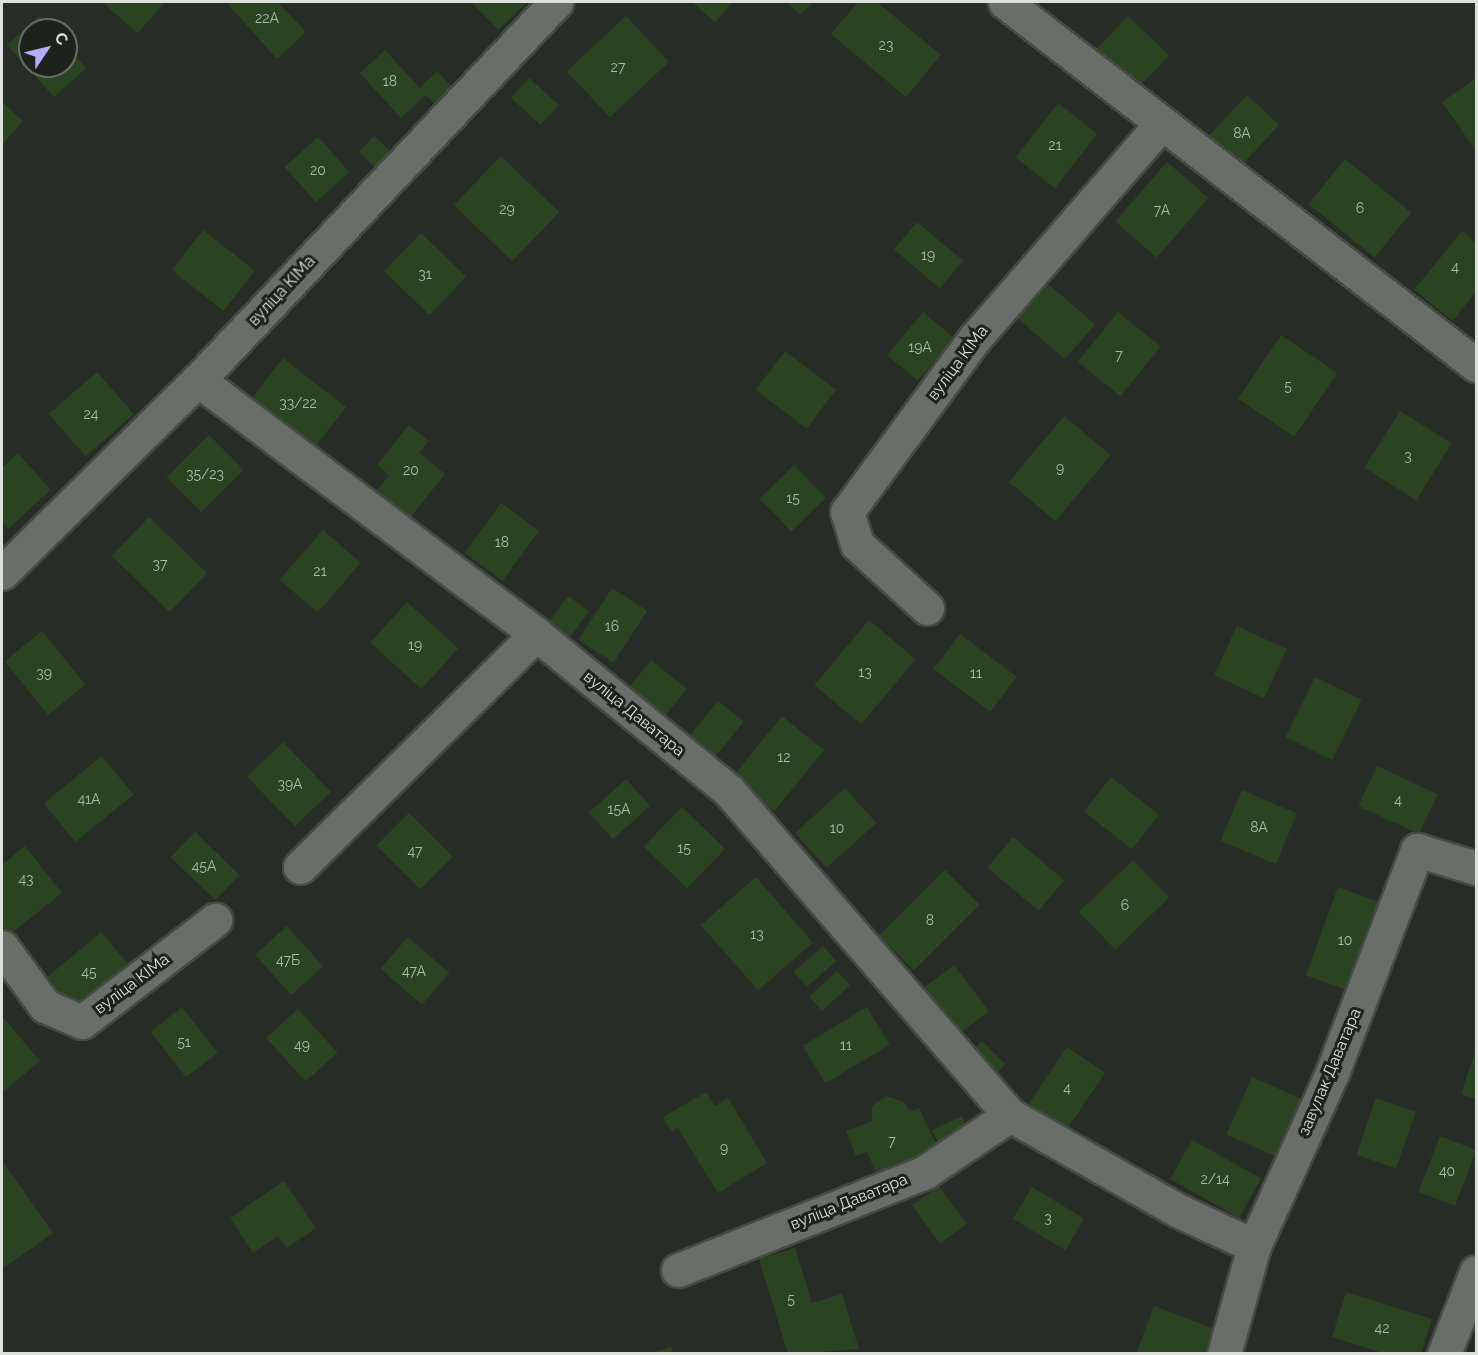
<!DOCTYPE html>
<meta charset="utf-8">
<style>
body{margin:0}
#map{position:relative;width:1478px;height:1355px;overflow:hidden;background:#282c27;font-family:Raleway,sans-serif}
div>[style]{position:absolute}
.building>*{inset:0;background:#2a4321;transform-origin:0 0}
.roads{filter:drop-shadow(2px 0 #464945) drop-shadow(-2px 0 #464945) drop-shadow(0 2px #464945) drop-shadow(0 -2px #464945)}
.minor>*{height:33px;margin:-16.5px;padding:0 16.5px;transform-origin:16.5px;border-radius:16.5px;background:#6a6e68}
span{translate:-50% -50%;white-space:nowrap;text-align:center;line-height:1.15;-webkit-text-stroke:6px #1e221d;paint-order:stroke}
.number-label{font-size:14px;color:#b0b9ad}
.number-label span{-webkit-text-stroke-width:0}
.street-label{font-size:16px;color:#dde0dc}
.frame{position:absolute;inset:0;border:3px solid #dde0dc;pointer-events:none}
.north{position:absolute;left:18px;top:18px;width:60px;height:60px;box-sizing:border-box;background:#1e221d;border:2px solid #6a6e69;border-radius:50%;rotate:55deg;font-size:16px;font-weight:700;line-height:24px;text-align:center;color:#dde0dc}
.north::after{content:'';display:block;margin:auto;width:21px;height:27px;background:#b4acf9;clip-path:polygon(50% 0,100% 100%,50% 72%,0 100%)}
</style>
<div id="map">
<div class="building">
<i style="clip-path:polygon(102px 2px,165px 2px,138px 33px)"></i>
<i style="clip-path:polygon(278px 2px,306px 32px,277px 59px,227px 3px)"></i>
<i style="clip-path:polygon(471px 2px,528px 2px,498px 30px)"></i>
<i style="clip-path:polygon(692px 2px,733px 2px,715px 22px)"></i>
<i style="clip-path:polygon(787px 2px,814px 2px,800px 15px)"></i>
<i style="clip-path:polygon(858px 2px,877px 2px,941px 55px,906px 97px,831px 34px)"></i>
<i style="clip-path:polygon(39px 16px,52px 30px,30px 30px,30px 66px,66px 66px,66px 46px,86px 68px,54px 97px,7px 45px)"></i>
<i style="left:626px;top:16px;width:63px;height:81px;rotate:47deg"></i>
<i style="left:1128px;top:16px;width:57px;height:50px;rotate:44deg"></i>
<i style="clip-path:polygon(385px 50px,420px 88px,437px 71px,457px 92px,438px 108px,426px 95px,401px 118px,360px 73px)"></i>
<i style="left:529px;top:78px;width:40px;height:27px;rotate:42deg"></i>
<i style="clip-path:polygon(1476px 78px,1476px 151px,1442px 102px)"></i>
<i style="left:1247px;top:95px;width:44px;height:62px;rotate:43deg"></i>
<i style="clip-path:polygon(2px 102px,23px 121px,2px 145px)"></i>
<i style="left:1058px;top:103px;width:50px;height:69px;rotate:38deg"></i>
<i style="left:374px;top:136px;width:23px;height:22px;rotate:43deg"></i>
<i style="left:318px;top:137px;width:47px;height:45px;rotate:48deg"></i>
<i style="left:501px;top:156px;width:81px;height:68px;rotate:44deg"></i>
<i style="left:1345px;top:159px;width:85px;height:58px;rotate:39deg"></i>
<i style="left:1167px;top:162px;width:55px;height:79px;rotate:41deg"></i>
<i style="left:917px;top:222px;width:60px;height:36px;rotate:40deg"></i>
<i style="left:203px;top:230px;width:66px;height:51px;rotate:38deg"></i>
<i style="clip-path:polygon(1462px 231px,1476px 243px,1476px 291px,1453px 321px,1414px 290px)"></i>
<i style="left:421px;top:233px;width:63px;height:53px;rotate:44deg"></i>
<i style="left:1046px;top:282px;width:65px;height:46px;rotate:41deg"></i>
<i style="left:923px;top:312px;width:40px;height:56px;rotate:40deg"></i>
<i style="left:1118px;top:312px;width:55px;height:64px;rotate:39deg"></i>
<i style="left:1281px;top:335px;width:68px;height:77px;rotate:34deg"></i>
<i style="left:785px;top:351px;width:64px;height:49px;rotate:37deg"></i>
<i style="left:283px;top:358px;width:80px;height:52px;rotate:38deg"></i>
<i style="left:97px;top:372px;width:56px;height:64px;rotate:49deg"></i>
<i style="left:1400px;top:411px;width:61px;height:67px;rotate:32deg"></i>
<i style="left:1064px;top:416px;width:61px;height:86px;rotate:40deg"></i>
<i style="clip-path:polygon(409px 425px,429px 441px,419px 453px,445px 474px,406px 523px,373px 496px,389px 475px,377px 465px)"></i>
<i style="left:209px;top:435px;width:49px;height:60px;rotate:45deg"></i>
<i style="clip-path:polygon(18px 453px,51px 490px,8px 529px,2px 522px,2px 468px)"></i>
<i style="left:794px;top:465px;width:46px;height:48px;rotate:46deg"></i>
<i style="left:501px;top:503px;width:47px;height:62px;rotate:36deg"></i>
<i style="left:149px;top:517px;width:81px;height:54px;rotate:44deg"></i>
<i style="left:323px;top:530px;width:50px;height:66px;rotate:41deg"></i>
<i style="left:612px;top:588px;width:42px;height:62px;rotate:33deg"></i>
<i style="left:568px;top:596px;width:26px;height:38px;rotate:36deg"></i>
<i style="left:407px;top:602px;width:69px;height:55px;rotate:42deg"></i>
<i style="left:869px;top:620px;width:61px;height:85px;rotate:40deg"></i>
<i style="left:1237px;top:626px;width:55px;height:54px;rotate:25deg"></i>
<i style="left:42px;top:631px;width:69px;height:48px;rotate:51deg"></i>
<i style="left:960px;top:634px;width:71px;height:44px;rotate:37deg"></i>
<i style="left:651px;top:660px;width:46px;height:38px;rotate:39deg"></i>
<i style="left:1315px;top:677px;width:52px;height:67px;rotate:26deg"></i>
<i style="left:718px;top:701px;width:33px;height:45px;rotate:39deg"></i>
<i style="left:782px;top:716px;width:54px;height:79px;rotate:39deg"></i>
<i style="left:283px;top:742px;width:69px;height:50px;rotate:46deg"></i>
<i style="left:102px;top:756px;width:50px;height:75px;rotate:51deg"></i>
<i style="left:1377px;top:766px;width:67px;height:44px;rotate:25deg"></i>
<i style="left:1111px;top:777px;width:61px;height:44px;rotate:38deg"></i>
<i style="left:626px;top:779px;width:36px;height:50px;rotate:48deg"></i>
<i style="left:845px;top:788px;width:47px;height:67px;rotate:48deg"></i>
<i style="left:1242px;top:790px;width:60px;height:55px;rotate:23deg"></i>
<i style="left:682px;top:807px;width:60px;height:55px;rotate:44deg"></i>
<i style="left:409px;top:813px;width:62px;height:46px;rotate:45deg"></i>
<i style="left:195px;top:832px;width:62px;height:35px;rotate:44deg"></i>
<i style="left:1013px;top:837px;width:67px;height:40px;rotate:40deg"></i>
<i style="clip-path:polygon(25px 846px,62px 893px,9px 935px,2px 926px,2px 865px)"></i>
<i style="left:1133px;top:860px;width:52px;height:75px;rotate:46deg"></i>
<i style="left:945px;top:870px;width:49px;height:93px;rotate:45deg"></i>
<i style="left:756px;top:877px;width:87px;height:73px;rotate:49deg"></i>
<i style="left:1338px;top:887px;width:49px;height:94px;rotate:20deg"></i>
<i style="left:287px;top:926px;width:54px;height:43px;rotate:48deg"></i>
<i style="left:101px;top:932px;width:47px;height:70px;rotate:50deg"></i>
<i style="left:408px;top:937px;width:55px;height:42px;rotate:41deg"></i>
<i style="left:823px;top:946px;width:20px;height:39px;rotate:49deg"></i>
<i style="left:954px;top:965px;width:58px;height:42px;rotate:53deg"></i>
<i style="left:837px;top:971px;width:19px;height:38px;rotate:47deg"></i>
<i style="left:182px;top:1007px;width:58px;height:40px;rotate:52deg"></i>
<i style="left:867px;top:1007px;width:44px;height:75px;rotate:59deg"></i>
<i style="left:298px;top:1009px;width:59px;height:43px;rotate:48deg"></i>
<i style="clip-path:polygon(2px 1016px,40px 1061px,3px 1092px,2px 1091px)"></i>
<i style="left:982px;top:1041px;width:33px;height:18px;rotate:45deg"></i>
<i style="left:1067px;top:1047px;width:46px;height:68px;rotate:34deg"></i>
<i style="clip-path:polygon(1474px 1055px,1476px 1056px,1476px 1099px,1461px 1094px)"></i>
<i style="left:1252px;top:1077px;width:57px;height:63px;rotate:24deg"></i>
<i style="clip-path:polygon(706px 1092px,715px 1106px,728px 1098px,767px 1163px,718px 1193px,678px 1128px,672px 1132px,663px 1117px)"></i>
<i style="clip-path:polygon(886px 1096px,904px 1102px,910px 1111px,919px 1108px,939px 1151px,879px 1179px,867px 1152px,856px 1156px,846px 1131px,872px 1121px,872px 1106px)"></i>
<i style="left:1376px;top:1098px;width:42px;height:60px;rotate:19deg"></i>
<i style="left:962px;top:1116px;width:21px;height:33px;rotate:65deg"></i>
<i style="left:1440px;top:1136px;width:39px;height:60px;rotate:21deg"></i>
<i style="left:1192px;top:1140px;width:79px;height:45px;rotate:29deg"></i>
<i style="clip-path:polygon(2px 1160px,53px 1233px,2px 1269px)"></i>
<i style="clip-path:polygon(284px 1181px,316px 1228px,287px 1248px,278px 1236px,253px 1253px,230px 1218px)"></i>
<i style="left:939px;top:1186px;width:47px;height:33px;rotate:54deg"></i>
<i style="left:1032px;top:1187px;width:61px;height:37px;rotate:31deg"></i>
<i style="clip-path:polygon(795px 1248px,812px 1303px,842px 1294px,859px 1349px,788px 1354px,759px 1259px)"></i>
<i style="clip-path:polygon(1346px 1292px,1432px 1319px,1421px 1354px,1386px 1354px,1332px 1337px)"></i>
<i style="clip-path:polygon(1154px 1306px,1220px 1331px,1212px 1354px,1136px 1354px)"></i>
<i style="clip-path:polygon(671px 1347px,673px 1354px,651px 1354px,651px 1353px)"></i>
</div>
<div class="roads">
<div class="minor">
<i style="left:1005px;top:2px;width:595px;rotate:37.62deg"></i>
<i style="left:198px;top:380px;width:423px;rotate:36.9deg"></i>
<i style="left:536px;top:634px;width:249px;rotate:39.1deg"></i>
<i style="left:729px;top:791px;width:429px;rotate:49.1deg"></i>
<i style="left:2px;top:573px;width:275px;rotate:-44.6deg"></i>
<i style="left:198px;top:380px;width:521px;rotate:-46.56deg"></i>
<i style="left:927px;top:608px;width:95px;rotate:-137.6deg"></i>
<i style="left:857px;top:544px;width:34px;rotate:-107deg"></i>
<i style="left:847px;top:512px;width:216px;rotate:-53.7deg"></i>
<i style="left:975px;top:338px;width:285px;rotate:-49deg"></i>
<i style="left:300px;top:867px;width:332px;rotate:-44.6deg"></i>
<i style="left:2px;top:947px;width:73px;rotate:53.9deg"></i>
<i style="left:45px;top:1006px;width:40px;rotate:23.4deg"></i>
<i style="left:82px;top:1022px;width:168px;rotate:-37.5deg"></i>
<i style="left:678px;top:1270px;width:266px;rotate:-21.6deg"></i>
<i style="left:925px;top:1172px;width:102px;rotate:-33.8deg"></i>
<i style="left:1010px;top:1115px;width:194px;rotate:29.6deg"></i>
<i style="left:1179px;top:1211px;width:83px;rotate:25deg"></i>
<i style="left:1224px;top:1354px;width:112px;rotate:-74.5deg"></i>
<i style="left:1254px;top:1246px;width:190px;rotate:-65.7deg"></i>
<i style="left:1332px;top:1073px;width:239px;rotate:-69.1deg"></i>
<i style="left:1417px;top:850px;width:62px;rotate:17deg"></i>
<i style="left:1444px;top:1354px;width:88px;rotate:-68.7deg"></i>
</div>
</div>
<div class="number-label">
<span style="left:267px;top:18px">22А</span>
<span style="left:886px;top:45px">23</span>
<span style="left:618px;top:67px">27</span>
<span style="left:390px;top:81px">18</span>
<span style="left:1242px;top:133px">8А</span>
<span style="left:1055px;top:145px">21</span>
<span style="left:318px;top:170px">20</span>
<span style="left:1360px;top:208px">6</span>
<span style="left:507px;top:209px">29</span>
<span style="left:1162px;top:210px">7А</span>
<span style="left:928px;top:255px">19</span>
<span style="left:1455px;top:267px">4</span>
<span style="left:425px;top:274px">31</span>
<span style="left:920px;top:347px">19А</span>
<span style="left:1119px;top:355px">7</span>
<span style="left:1288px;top:386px">5</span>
<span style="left:298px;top:403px">33/22</span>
<span style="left:91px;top:414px">24</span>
<span style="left:1408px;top:456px">3</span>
<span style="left:1060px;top:468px">9</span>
<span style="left:411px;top:470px">20</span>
<span style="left:205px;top:474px">35/23</span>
<span style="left:793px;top:498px">15</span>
<span style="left:502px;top:542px">18</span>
<span style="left:160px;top:564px">37</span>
<span style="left:320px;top:571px">21</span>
<span style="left:612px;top:626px">16</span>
<span style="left:415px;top:645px">19</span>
<span style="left:865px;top:672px">13</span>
<span style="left:44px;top:673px">39</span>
<span style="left:976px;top:673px">11</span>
<span style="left:784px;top:757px">12</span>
<span style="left:290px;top:784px">39А</span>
<span style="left:89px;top:799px">41А</span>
<span style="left:1398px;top:800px">4</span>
<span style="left:619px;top:809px">15А</span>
<span style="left:1259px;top:827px">8А</span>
<span style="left:837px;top:828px">10</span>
<span style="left:684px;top:848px">15</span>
<span style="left:415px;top:851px">47</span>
<span style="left:204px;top:866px">45А</span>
<span style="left:26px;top:879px">43</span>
<span style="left:1125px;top:905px">6</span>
<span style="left:930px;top:920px">8</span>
<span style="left:757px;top:934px">13</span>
<span style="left:1345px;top:940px">10</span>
<span style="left:288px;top:960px">47Б</span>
<span style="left:414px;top:971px">47А</span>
<span style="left:89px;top:972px">45</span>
<span style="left:184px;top:1042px">51</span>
<span style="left:302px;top:1045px">49</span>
<span style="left:846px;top:1045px">11</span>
<span style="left:1067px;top:1088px">4</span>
<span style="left:892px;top:1141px">7</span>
<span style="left:724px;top:1148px">9</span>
<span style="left:1447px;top:1171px">40</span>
<span style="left:1215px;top:1179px">2/14</span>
<span style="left:1048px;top:1218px">3</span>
<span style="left:791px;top:1299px">5</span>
<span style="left:1382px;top:1328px">42</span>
</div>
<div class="street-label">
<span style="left:282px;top:291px;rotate:-47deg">вуліца КІМа</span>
<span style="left:958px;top:363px;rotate:-53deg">вуліца КІМа</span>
<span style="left:634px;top:714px;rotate:39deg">вуліца Даватара</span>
<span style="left:132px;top:984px;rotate:-37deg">вуліца КІМа</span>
<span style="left:1330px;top:1072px;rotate:-67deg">завулак Даватара</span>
<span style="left:849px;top:1202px;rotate:-22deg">вуліца Даватара</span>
</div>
<div class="frame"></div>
<div class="north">С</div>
</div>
